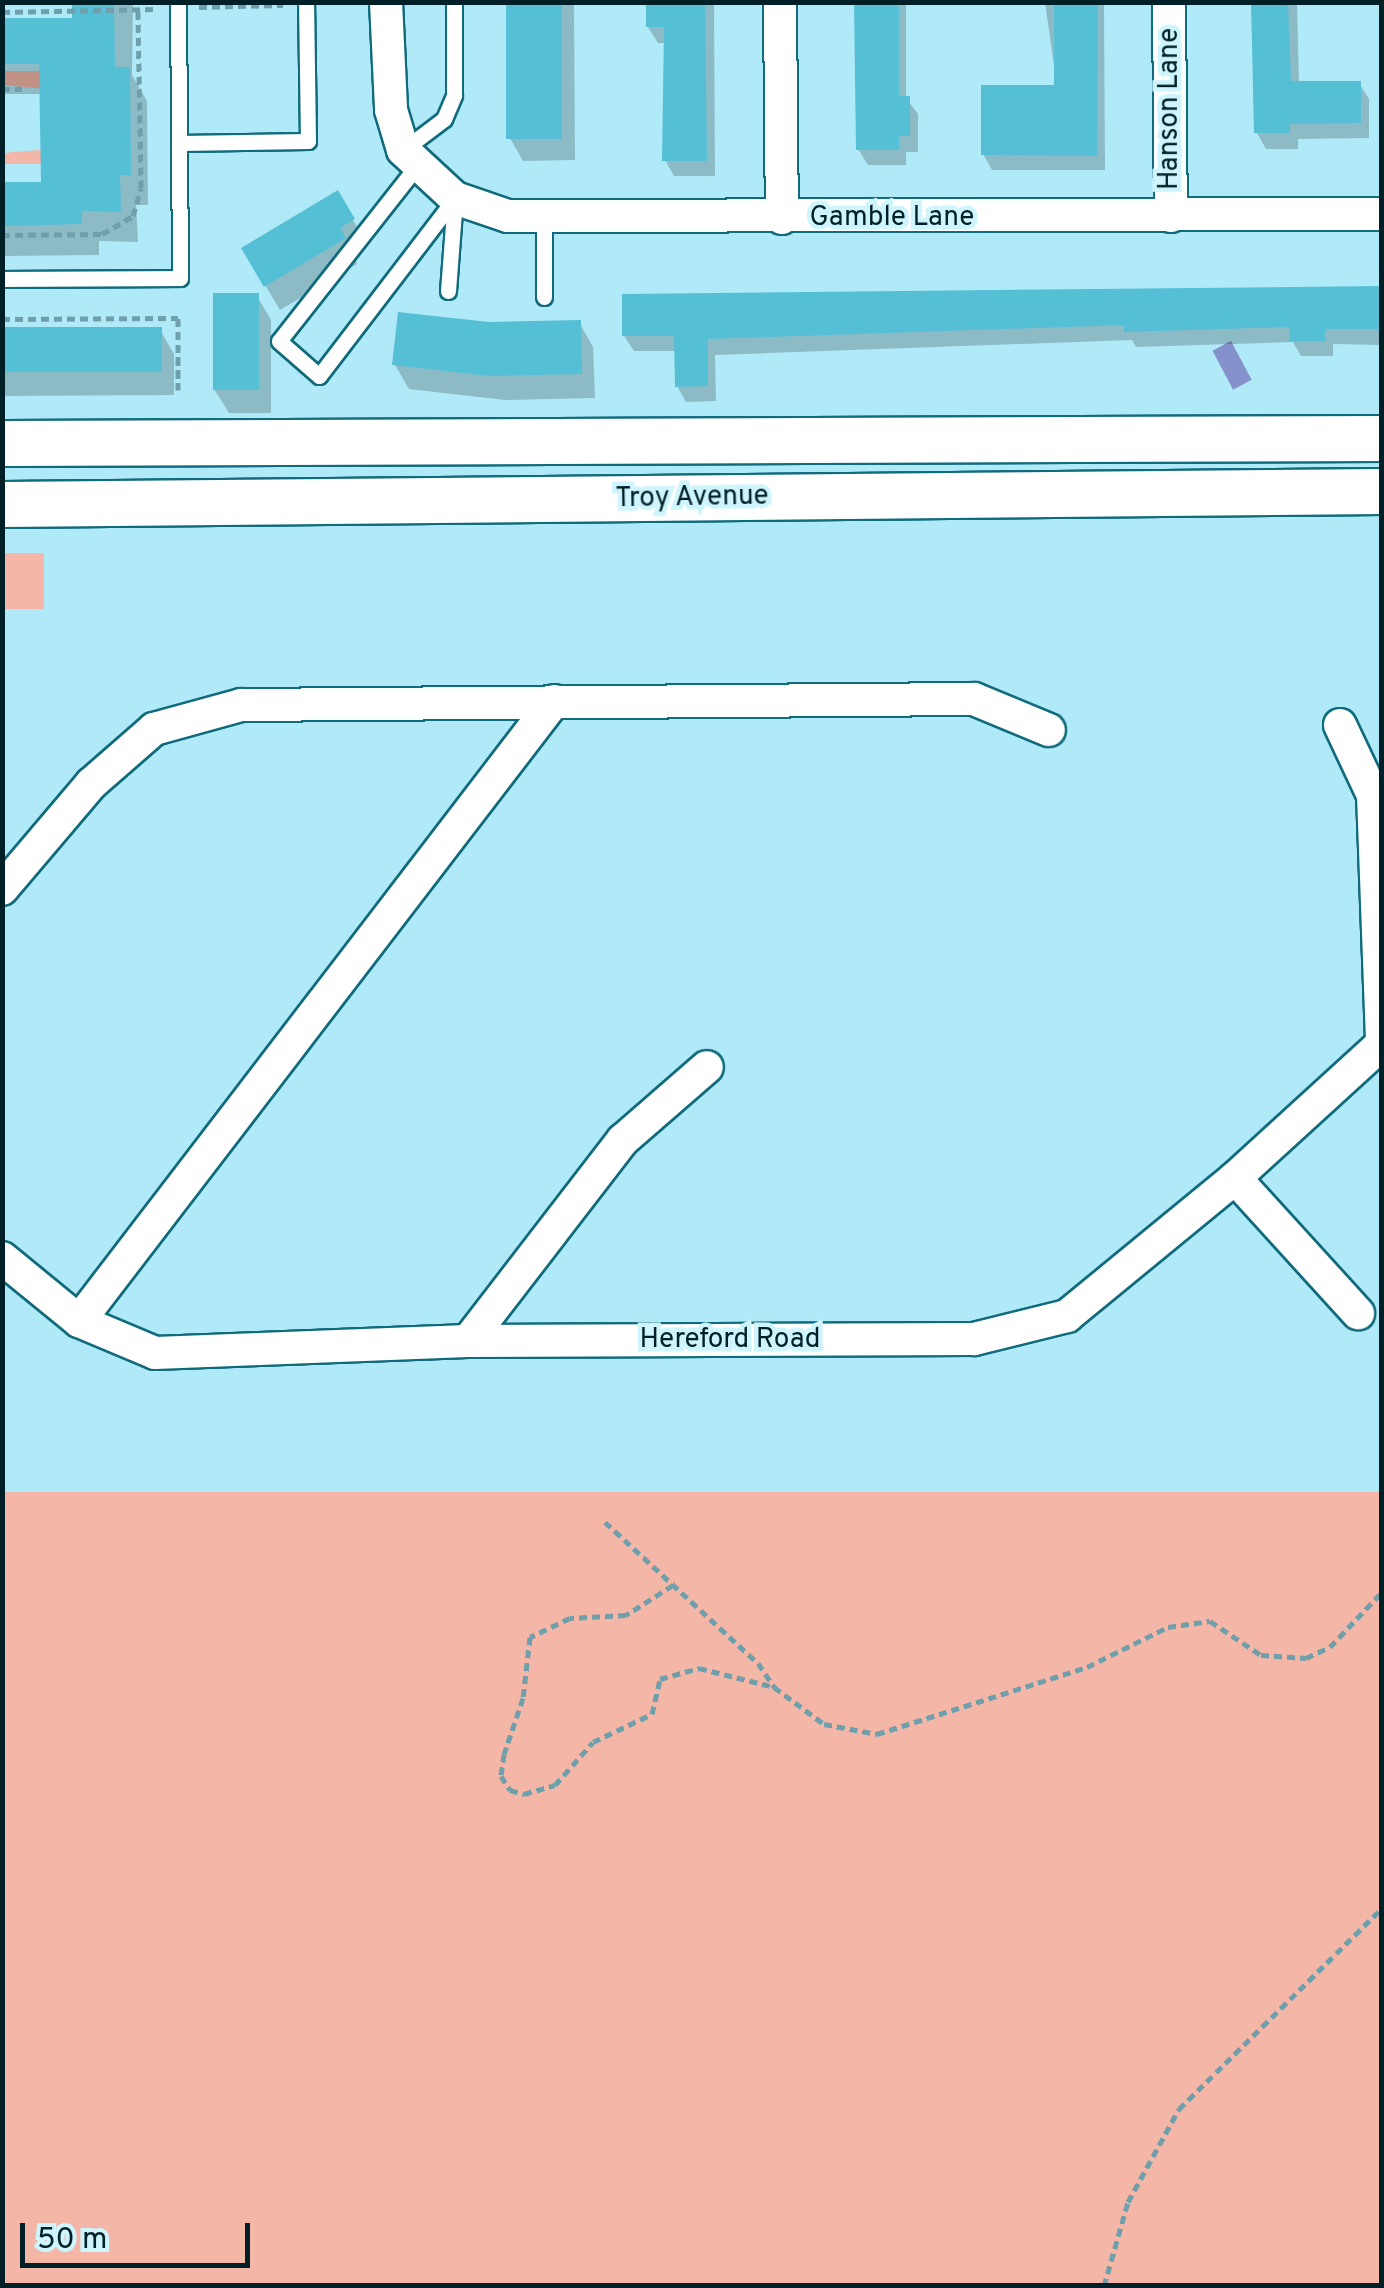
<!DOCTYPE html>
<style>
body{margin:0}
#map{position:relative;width:1384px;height:2288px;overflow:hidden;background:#b0eaf8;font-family:Overpass,sans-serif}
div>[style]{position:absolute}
.green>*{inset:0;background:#f3b6a7;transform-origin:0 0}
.water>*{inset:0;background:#8491cb;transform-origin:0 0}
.shadow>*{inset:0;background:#0003}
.building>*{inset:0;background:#55bfd5;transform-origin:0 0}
.path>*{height:5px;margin-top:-2.5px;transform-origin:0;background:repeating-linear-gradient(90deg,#6f9faa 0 8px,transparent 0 13px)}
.roads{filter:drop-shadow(2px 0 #106b7c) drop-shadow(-2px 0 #106b7c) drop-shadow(0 2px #106b7c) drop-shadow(0 -2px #106b7c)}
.lane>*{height:15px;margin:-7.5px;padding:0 7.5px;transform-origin:7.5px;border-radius:7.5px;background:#fff}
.street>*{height:32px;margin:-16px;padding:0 16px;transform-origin:16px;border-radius:16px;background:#fff}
.secondary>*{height:45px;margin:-22.5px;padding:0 22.5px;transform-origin:22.5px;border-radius:22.5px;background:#fff}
span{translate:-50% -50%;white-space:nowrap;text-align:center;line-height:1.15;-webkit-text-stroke:9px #cef4fd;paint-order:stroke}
.street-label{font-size:28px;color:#001f26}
.frame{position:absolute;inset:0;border:5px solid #001f26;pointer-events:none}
.scale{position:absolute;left:20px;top:2223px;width:230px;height:45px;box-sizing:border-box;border:5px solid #001f26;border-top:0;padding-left:12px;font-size:30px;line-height:35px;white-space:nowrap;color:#001f26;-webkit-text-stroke:8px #cef4fd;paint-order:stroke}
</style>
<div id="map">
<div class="green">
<i style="clip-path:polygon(2px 71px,67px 71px,69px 164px,3px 164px,3px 153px,65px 148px,65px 91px,3px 85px)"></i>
<i style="left:3px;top:553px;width:41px;height:56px"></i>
<i style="left:1381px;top:1492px;width:793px;height:1378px;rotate:90deg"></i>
</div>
<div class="water">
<i style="left:1231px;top:341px;width:44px;height:21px;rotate:62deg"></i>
</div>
<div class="shadow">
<i style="clip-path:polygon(74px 2px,133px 2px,132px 75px,147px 101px,148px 205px,136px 205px,138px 242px,99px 241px,99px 255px,2px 256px,2px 185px,43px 185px,42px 94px,2px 94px,2px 21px,74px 21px)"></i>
<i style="clip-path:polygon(508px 2px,574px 2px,575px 160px,523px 161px,510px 138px)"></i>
<i style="clip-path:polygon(648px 2px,714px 2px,715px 176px,674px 176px,665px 160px,666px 43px,658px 43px,648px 27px)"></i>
<i style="clip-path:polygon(857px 2px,906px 2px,906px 98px,918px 114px,918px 152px,906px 152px,906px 165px,868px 165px,858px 149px)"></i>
<i style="clip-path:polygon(1045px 2px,1104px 2px,1105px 170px,992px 170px,983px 154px,1057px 88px)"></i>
<i style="clip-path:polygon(1251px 2px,1297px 2px,1299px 83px,1359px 83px,1369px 99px,1369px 138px,1298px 139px,1298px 149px,1266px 149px,1257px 133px)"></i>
<i style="clip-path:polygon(337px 193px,367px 244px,352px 253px,357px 264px,280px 310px,244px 249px)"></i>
<i style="clip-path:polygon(1382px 287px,1382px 345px,1333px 344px,1333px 356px,1301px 356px,1293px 342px,1136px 347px,1132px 340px,715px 355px,716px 401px,686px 402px,677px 386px,677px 351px,634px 351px,624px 336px)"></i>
<i style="clip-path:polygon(257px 296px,271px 320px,271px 413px,229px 413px,214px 389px)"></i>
<i style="clip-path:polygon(579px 322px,593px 347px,595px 398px,505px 400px,409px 389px,395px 365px)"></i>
<i style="clip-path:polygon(2px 330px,160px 330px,174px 354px,174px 395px,2px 396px)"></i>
</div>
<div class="building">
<i style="clip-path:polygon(72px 2px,114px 2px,115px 67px,130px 67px,131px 175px,120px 175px,121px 212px,82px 211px,82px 224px,2px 226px,2px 182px,41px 182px,39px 64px,2px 64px,2px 18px,72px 18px)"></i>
<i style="left:506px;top:2px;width:56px;height:137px"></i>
<i style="clip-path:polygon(646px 2px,705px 2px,707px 161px,662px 161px,664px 27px,646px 27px)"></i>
<i style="clip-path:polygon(854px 2px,899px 2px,899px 96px,910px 96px,910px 136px,899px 136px,899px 150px,856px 150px)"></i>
<i style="clip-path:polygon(1054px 2px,1098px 2px,1097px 156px,981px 155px,981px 85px,1054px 85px)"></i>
<i style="clip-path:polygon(1251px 2px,1288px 2px,1291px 81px,1361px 81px,1361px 123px,1290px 124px,1290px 133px,1254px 133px)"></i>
<i style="clip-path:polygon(338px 190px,355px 219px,340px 228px,346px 238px,264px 287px,241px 248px)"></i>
<i style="clip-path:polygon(1382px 286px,1382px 329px,1325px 329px,1325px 341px,1290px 341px,1289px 327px,1124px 332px,1124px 325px,708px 339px,708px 386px,675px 387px,674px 336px,622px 336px,622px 294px)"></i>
<i style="left:213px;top:293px;width:46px;height:97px"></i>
<i style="clip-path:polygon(398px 312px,489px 322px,581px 320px,582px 374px,489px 376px,392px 365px)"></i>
<i style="left:162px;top:327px;width:45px;height:160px;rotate:90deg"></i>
</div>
<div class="path">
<i style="left:199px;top:7px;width:84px;rotate:-1.4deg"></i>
<i style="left:2px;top:12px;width:156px;rotate:-1.1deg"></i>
<i style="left:2px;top:89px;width:20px"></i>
<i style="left:2px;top:235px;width:100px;rotate:-0.6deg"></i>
<i style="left:102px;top:234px;width:36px;rotate:-30deg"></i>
<i style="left:133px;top:216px;width:29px;rotate:-74deg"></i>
<i style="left:141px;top:188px;width:178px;rotate:-91deg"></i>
<i style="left:2px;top:319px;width:176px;rotate:-0.3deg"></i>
<i style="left:178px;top:318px;width:72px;rotate:90deg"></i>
<i style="left:605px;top:1522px;width:208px;rotate:42.7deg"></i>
<i style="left:758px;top:1663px;width:29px;rotate:56deg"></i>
<i style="left:673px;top:1585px;width:56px;rotate:147.4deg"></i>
<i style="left:626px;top:1615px;width:56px;rotate:176.9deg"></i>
<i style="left:570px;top:1618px;width:44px;rotate:154.6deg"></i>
<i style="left:530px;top:1637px;width:61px;rotate:96.5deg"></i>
<i style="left:523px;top:1698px;width:59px;rotate:108.7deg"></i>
<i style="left:504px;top:1754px;width:22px;rotate:98deg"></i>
<i style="left:501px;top:1776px;width:17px;rotate:57deg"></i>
<i style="left:510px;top:1790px;width:15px;rotate:16deg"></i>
<i style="left:524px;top:1794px;width:32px;rotate:-16deg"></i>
<i style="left:555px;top:1785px;width:57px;rotate:-48.5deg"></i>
<i style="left:593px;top:1742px;width:65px;rotate:-25.4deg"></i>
<i style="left:652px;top:1714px;width:36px;rotate:-77deg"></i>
<i style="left:660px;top:1679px;width:41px;rotate:-15.8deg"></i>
<i style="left:699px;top:1668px;width:77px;rotate:14.2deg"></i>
<i style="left:774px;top:1687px;width:62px;rotate:36.5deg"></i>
<i style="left:824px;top:1724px;width:54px;rotate:10.7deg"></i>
<i style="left:877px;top:1734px;width:220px;rotate:-17.7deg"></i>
<i style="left:1087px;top:1667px;width:90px;rotate:-26.3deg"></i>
<i style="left:1168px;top:1627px;width:42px;rotate:-8.1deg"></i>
<i style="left:1210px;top:1621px;width:61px;rotate:33.7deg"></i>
<i style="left:1261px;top:1655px;width:45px;rotate:3.8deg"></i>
<i style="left:1306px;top:1658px;width:26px;rotate:-25deg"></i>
<i style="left:1330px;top:1647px;width:76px;rotate:-46.6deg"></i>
<i style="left:1104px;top:2286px;width:87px;rotate:-74.1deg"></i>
<i style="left:1128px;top:2202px;width:106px;rotate:-61.3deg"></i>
<i style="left:1179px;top:2109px;width:286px;rotate:-44.7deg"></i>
</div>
<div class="roads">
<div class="lane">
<i style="left:179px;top:143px;width:129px;rotate:-0.9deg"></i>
<i style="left:308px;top:141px;width:139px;rotate:-90.8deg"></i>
<i style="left:403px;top:150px;width:51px;rotate:-37.1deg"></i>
<i style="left:444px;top:119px;width:26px;rotate:-67deg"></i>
<i style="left:454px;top:95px;width:93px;rotate:-90deg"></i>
<i style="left:416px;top:167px;width:221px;rotate:128.2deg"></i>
<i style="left:279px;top:341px;width:53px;rotate:41.2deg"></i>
<i style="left:319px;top:376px;width:224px;rotate:-52.6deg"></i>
<i style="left:544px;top:218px;width:79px;rotate:90deg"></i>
<i style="left:2px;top:279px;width:178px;rotate:-0.3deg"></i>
<i style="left:180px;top:278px;width:276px;rotate:-90.4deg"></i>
<i style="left:448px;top:291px;width:93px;rotate:-85.7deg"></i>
</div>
<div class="street">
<i style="left:386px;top:2px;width:108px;rotate:87.3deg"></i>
<i style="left:391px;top:110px;width:42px;rotate:73.3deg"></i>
<i style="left:403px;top:150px;width:71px;rotate:42.7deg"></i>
<i style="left:455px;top:198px;width:56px;rotate:18.8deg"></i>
<i style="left:508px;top:216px;width:874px;rotate:-0.13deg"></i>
<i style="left:780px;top:2px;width:216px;rotate:89.5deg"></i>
<i style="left:1169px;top:2px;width:214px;rotate:89.5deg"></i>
<i style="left:1340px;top:725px;width:77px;rotate:64.8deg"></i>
<i style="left:1373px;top:795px;width:242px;rotate:87.9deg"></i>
<i style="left:2px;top:889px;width:138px;rotate:-49.7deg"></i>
<i style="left:91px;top:784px;width:84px;rotate:-41.1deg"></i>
<i style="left:154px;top:729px;width:90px;rotate:-15.4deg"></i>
<i style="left:241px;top:705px;width:733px;rotate:-0.47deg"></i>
<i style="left:974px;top:699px;width:81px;rotate:22.5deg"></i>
<i style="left:1235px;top:1178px;width:183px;rotate:47.7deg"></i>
<i style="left:2px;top:1258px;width:99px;rotate:39.3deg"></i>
<i style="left:79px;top:1321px;width:82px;rotate:22.8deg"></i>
<i style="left:155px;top:1353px;width:313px;rotate:-2.2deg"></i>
<i style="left:468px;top:1341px;width:506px;rotate:-0.23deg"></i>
<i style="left:974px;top:1339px;width:96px;rotate:-13.9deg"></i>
<i style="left:1067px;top:1316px;width:217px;rotate:-39.4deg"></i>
<i style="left:1235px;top:1178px;width:199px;rotate:-42.4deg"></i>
<i style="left:79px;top:1321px;width:781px;rotate:-52.54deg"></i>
<i style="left:468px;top:1341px;width:254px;rotate:-52.4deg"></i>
<i style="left:623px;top:1140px;width:111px;rotate:-41deg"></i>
</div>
<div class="secondary">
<i style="left:2px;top:443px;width:1380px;rotate:-0.21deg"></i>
<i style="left:2px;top:504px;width:1380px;rotate:-0.54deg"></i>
</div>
</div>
<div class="street-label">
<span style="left:1170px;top:109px;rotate:-90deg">Hanson Lane</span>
<span style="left:892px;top:218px">Gamble Lane</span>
<span style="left:692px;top:498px;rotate:-1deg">Troy Avenue</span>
<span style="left:730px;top:1340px">Hereford Road</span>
</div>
<div class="frame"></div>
<div class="scale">50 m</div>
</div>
